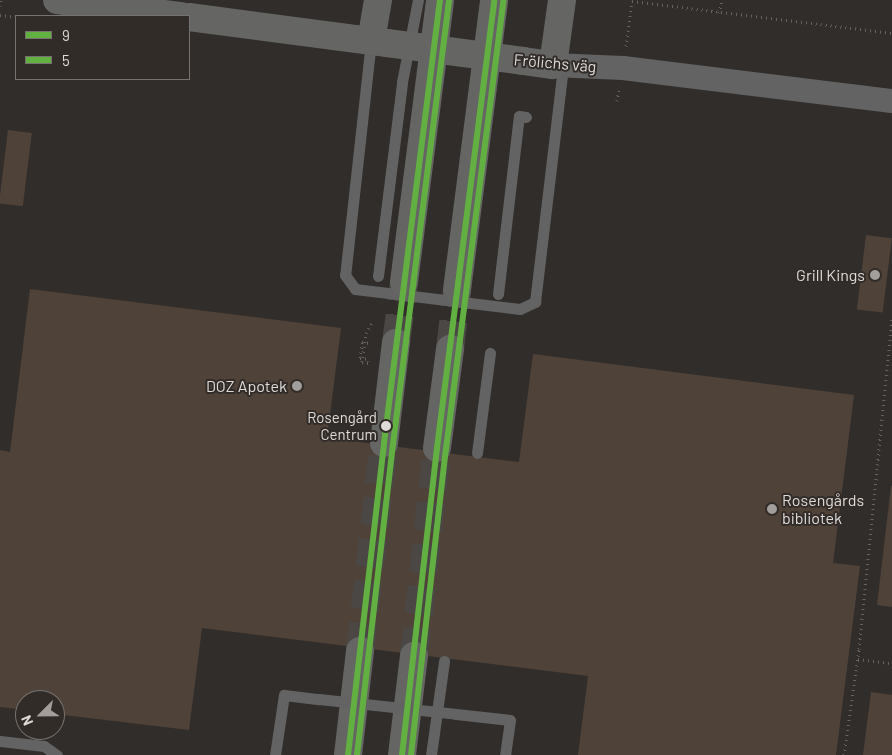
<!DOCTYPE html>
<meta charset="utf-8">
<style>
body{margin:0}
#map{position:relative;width:892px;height:755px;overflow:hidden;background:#302d2b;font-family:Barlow,sans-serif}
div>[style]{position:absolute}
.building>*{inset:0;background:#4f4239;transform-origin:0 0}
.secondary-tunnel>*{height:28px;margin-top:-14px;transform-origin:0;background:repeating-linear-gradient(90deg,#4a4745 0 28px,transparent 0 42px)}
.path>*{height:3px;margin-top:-1.5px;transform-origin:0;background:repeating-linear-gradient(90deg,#646363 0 1px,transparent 0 5px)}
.lane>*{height:11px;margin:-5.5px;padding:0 5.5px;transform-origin:5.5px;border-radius:5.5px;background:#626362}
.street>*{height:24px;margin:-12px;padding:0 12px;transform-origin:12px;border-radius:12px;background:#626362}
.secondary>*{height:28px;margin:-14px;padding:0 14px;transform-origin:14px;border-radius:14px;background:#656564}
.path-bridge>*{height:3px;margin-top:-1.5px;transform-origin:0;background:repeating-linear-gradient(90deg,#646363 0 1px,transparent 0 5px)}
.lane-bridge>*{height:11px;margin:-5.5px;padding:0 5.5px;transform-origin:5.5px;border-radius:5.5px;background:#626362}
.secondary-bridge>*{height:28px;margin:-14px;padding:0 14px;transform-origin:14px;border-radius:14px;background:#656564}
.bus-1>*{height:6px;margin:-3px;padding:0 3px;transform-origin:3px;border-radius:3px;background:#62b041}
.bus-2>*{height:6px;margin:-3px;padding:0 3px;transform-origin:3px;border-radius:3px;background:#62b041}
.dots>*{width:14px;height:14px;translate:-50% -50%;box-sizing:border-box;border:2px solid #322c29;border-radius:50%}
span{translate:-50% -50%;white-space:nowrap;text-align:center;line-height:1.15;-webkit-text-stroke:4px #322c29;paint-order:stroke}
.bus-label{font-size:15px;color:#dfdbd9}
.right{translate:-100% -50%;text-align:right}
.street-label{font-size:16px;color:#dfdbd9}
.poi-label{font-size:16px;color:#dfdbd9}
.left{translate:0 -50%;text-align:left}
.legend{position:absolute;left:15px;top:15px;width:175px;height:65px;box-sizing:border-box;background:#322c29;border:1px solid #77726f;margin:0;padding:6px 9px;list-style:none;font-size:15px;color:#dfdbd9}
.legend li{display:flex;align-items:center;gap:10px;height:25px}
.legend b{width:25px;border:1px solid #77726f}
.north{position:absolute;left:15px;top:690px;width:50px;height:50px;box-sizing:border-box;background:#322c29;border:1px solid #77726f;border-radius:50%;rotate:247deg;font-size:14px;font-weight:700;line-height:20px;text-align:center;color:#dfdbd9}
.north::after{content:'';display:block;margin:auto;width:18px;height:22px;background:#a29e9c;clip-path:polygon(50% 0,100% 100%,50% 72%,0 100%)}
</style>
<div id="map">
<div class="building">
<i style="left:8px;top:130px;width:24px;height:74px;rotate:7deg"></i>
<i style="left:866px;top:235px;width:26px;height:75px;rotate:7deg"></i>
<i style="clip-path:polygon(30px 289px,341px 328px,327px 438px,519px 462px,533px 354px,854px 395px,833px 563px,860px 566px,836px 755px,578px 755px,588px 676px,202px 628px,189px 730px,55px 714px,55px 700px,25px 700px,25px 710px,0 707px,0 450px,10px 452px)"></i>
<i style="clip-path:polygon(891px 486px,892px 486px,892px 607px,877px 605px)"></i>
<i style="clip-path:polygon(871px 692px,892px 695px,892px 755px,863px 755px)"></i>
</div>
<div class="secondary-tunnel">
<i style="left:396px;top:343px;width:62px;rotate:-82.5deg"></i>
<i style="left:450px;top:349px;width:59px;rotate:-83.2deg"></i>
<i style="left:360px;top:651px;width:209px;rotate:-83.4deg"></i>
<i style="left:414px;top:656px;width:209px;rotate:-83.7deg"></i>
</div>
<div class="path">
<i style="left:632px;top:1px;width:262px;rotate:7deg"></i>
<i style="left:0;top:6px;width:6px;rotate:-81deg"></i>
<i style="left:719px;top:13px;width:13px;rotate:-77deg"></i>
<i style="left:0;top:15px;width:16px;rotate:7deg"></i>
<i style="left:626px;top:46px;width:45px;rotate:-82.4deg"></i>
<i style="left:617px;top:101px;width:11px;rotate:-80deg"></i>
<i style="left:360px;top:358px;width:16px;rotate:-83deg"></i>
<i style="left:368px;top:361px;width:2px;rotate:90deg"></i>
<i style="left:368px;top:363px;width:6px;rotate:-171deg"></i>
<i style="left:362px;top:362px;width:29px;rotate:-82deg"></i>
<i style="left:366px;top:333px;width:12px;rotate:-59deg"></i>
<i style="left:858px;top:659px;width:34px;rotate:7deg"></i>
<i style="left:844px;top:755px;width:107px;rotate:-81.9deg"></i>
<i style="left:859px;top:649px;width:335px;rotate:-84.3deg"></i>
</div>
<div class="lane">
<i style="left:371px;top:41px;width:235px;rotate:96.3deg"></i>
<i style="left:345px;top:275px;width:17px;rotate:54deg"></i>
<i style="left:355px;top:289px;width:166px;rotate:6.9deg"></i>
<i style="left:520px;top:309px;width:17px;rotate:-25deg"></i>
<i style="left:535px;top:302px;width:238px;rotate:-83.2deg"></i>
<i style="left:378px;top:276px;width:195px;rotate:-82.9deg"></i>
<i style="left:402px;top:82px;width:84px;rotate:-79deg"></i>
<i style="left:498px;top:294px;width:179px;rotate:-83.3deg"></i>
<i style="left:519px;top:116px;width:7px;rotate:8deg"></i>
<i style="left:477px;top:453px;width:101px;rotate:-82.6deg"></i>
<i style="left:456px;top:714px;width:54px;rotate:6.3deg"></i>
<i style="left:510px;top:720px;width:35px;rotate:98deg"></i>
<i style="left:0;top:741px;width:44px;rotate:6.5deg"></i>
<i style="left:44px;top:746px;width:16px;rotate:35deg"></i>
<i style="left:275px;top:755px;width:61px;rotate:-81.5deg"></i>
<i style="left:284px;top:695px;width:35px;rotate:7deg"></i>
<i style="left:431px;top:755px;width:95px;rotate:-82.1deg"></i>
</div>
<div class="street">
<i style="left:553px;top:65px;width:70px;rotate:2.5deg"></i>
<i style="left:623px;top:68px;width:271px;rotate:7deg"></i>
</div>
<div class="secondary">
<i style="left:57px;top:0;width:125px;rotate:7.4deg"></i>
<i style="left:189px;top:17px;width:200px;rotate:7.5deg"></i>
<i style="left:371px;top:41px;width:42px;rotate:-80.3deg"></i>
<i style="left:523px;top:61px;width:30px;rotate:8deg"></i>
<i style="left:553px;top:65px;width:66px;rotate:-82.1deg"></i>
<i style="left:404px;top:282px;width:284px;rotate:-82.7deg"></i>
<i style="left:457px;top:290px;width:292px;rotate:-82.7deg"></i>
<i style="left:384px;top:443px;width:101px;rotate:-83.2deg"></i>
<i style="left:437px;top:448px;width:100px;rotate:-82.5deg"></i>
<i style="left:348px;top:755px;width:105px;rotate:-83.4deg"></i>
<i style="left:402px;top:755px;width:100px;rotate:-83.1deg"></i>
</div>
<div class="path-bridge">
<i style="left:362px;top:342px;width:8px;rotate:7deg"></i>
<i style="left:360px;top:358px;width:9px;rotate:6deg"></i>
</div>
<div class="lane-bridge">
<i style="left:319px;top:699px;width:138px;rotate:6.2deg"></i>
</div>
<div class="secondary-bridge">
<i style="left:387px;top:43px;width:137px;rotate:7.5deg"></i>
</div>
<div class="bus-1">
<i style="left:348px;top:755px;width:314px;rotate:-83.4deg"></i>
<i style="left:384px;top:443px;width:447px;rotate:-82.8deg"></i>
<i style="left:402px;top:755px;width:309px;rotate:-83.5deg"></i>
<i style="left:437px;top:448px;width:452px;rotate:-82.7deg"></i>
</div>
<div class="bus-2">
<i style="left:357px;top:755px;width:313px;rotate:-83.4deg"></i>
<i style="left:393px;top:444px;width:447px;rotate:-82.8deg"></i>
<i style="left:411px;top:755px;width:308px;rotate:-83.5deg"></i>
<i style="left:446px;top:449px;width:452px;rotate:-82.7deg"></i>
</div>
<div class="dots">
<i style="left:875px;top:275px;background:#a29e9c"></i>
<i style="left:297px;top:386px;background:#a29e9c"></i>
<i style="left:386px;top:426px;background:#dfdbd9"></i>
<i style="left:772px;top:509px;background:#a29e9c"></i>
</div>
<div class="bus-label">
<span class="right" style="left:377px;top:426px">Rosengård<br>Centrum</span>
</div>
<div class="street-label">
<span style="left:555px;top:63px;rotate:5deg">Frölichs väg</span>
</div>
<div class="poi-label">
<span class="right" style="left:865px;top:275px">Grill Kings</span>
<span class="right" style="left:287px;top:386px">DOZ Apotek</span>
<span class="left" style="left:782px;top:509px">Rosengårds<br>bibliotek</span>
</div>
<ul class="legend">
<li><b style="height:6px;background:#62b041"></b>9</li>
<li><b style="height:6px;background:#62b041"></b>5</li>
</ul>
<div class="north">N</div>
</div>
